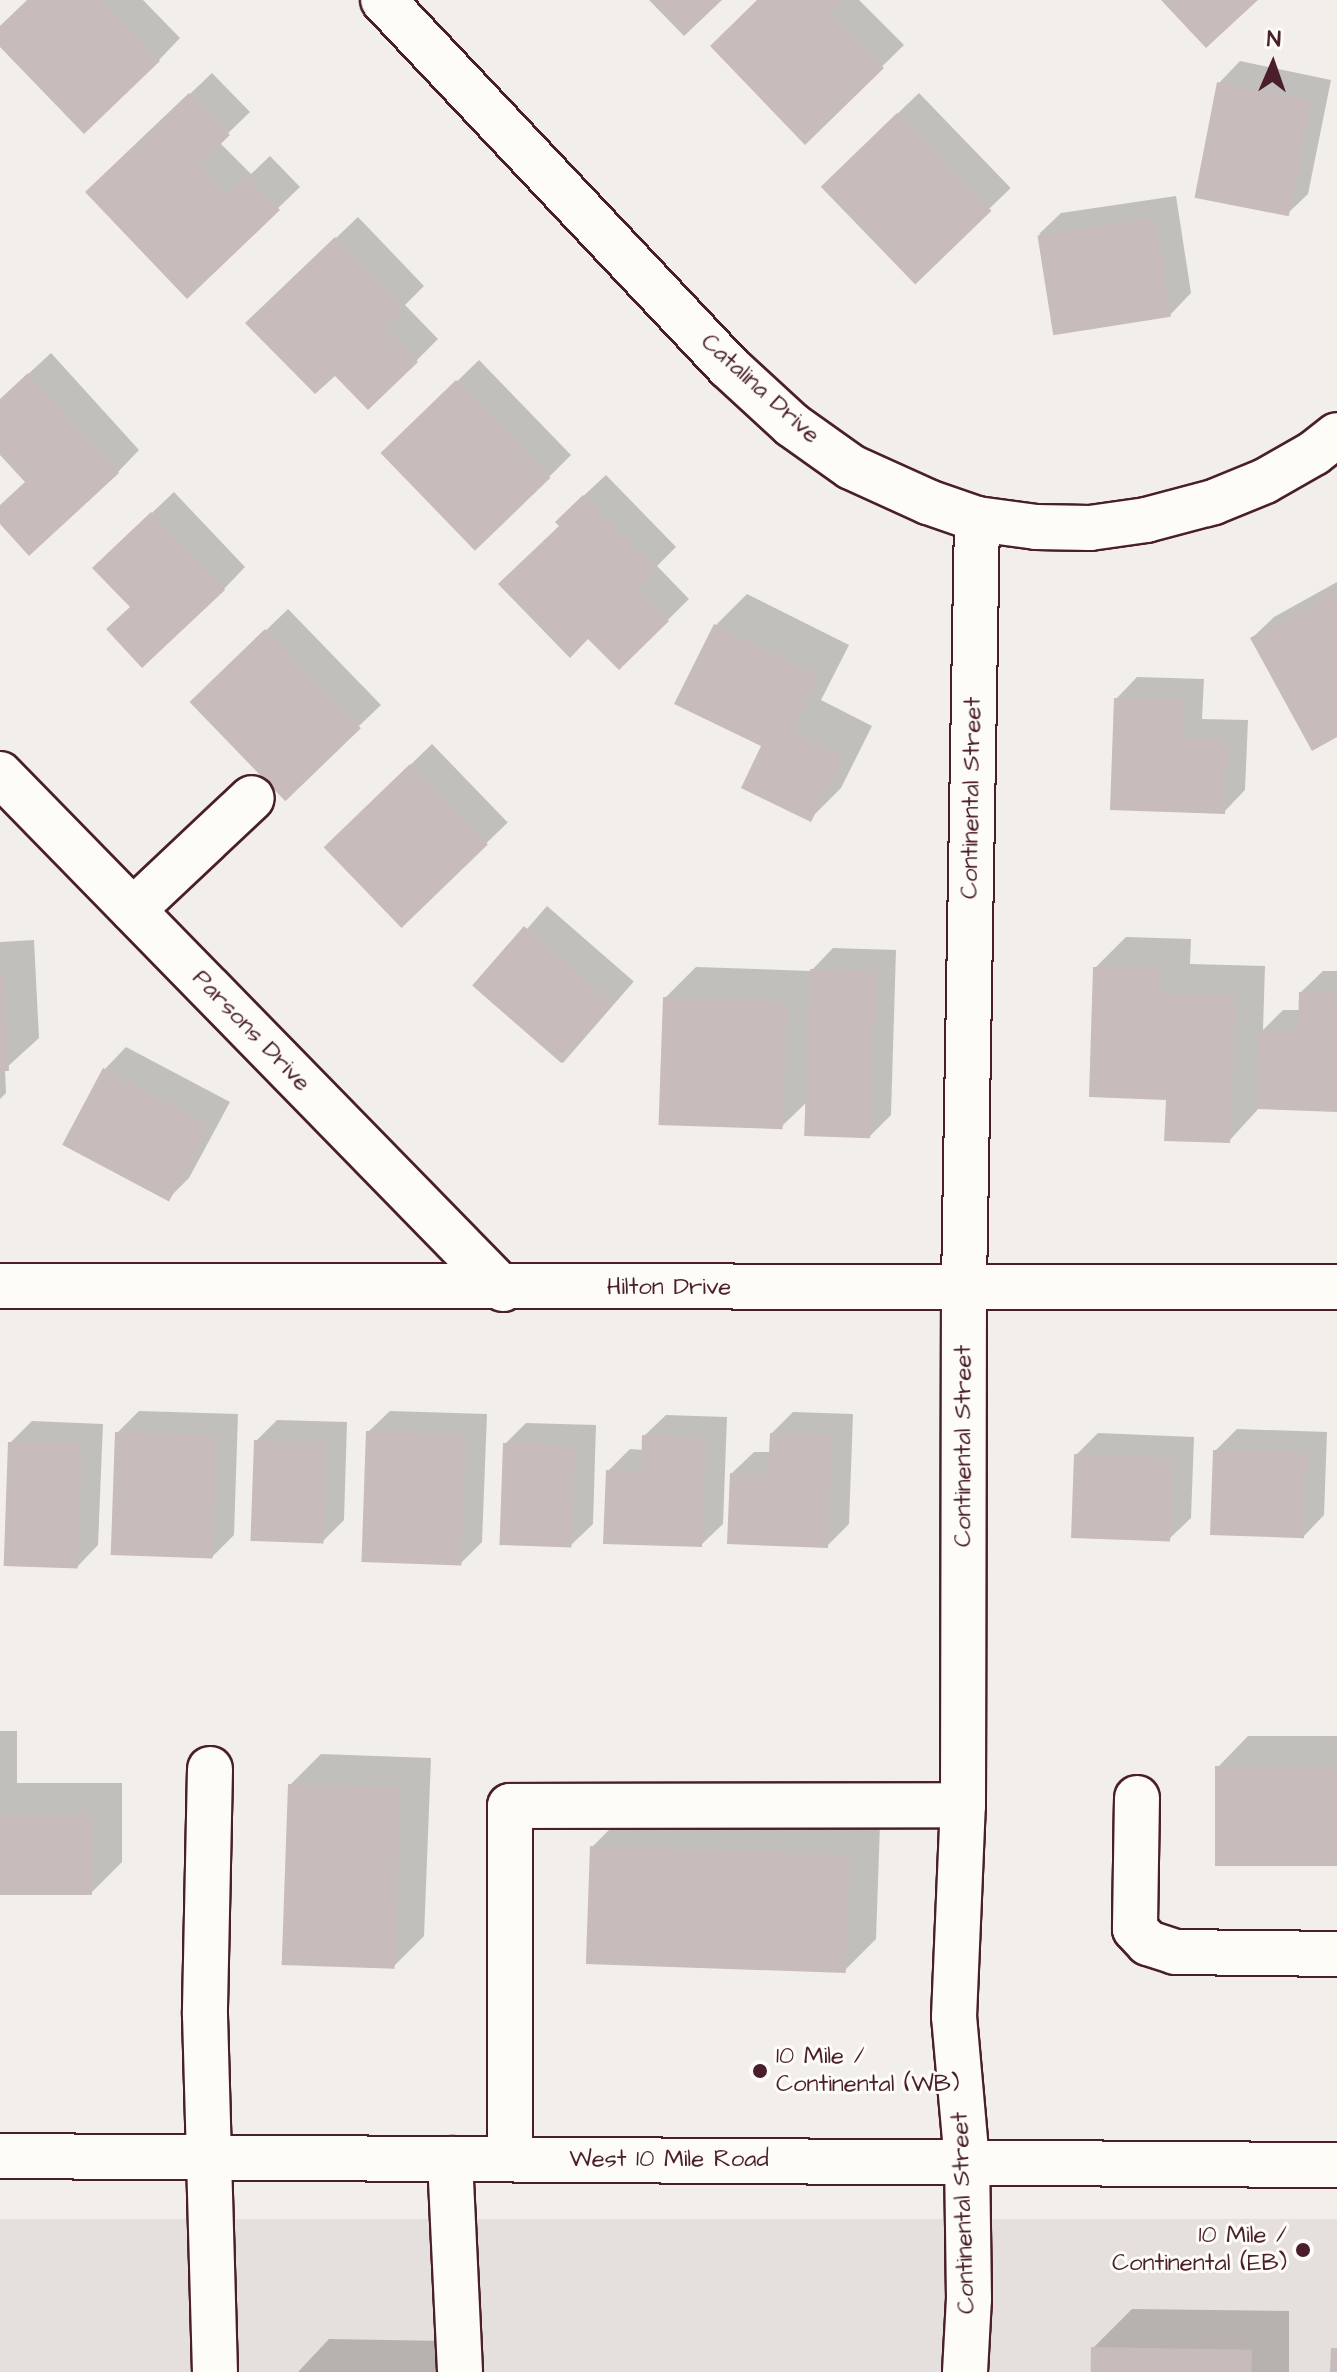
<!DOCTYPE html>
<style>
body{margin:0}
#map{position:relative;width:1337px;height:2372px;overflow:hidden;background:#f2efeb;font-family:"Architects Daughter",sans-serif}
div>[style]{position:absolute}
.built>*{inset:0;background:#e5dfdd;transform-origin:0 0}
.shadow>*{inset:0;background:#0003;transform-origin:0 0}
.building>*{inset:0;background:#c8bbbb;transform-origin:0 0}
.roads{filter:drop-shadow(2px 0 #4a1f2b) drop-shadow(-2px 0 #4a1f2b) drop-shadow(0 2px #4a1f2b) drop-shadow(0 -2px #4a1f2b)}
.minor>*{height:44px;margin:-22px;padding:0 22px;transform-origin:22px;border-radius:22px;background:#fdfcf7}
.major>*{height:44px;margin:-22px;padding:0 22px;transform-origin:22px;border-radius:22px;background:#fdfcf7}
.dots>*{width:22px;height:22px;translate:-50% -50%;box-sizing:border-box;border:4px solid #fdfcf7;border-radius:50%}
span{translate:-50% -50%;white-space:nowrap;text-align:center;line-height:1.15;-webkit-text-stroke:6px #fdfcf7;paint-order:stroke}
.street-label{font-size:24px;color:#4a1f2b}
.poi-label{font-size:24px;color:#4a1f2b}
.left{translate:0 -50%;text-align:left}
.right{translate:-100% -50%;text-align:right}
.north{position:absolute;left:1233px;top:24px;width:80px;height:80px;-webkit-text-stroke:6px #fdfcf7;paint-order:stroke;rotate:2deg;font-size:22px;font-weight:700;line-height:32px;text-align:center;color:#4a1f2b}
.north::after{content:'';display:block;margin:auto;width:28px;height:36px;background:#4a1f2b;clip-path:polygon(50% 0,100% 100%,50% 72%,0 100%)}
</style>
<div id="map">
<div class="built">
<i style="left:0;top:2219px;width:1337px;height:153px"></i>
</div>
<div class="shadow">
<i style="clip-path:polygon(29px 0,143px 0,180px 38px,159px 60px,0 44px,0 28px)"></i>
<i style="clip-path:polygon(760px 0,859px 0,904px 45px,805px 142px)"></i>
<i style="clip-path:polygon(1240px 61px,1331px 80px,1308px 194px,1286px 215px,1219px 83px)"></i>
<i style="clip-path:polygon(212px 73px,250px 112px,219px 142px,251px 174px,270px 156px,300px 187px,187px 296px,109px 171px)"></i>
<i style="left:919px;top:93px;width:132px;height:134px;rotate:46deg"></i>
<i style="clip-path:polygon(1176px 196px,1191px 293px,1170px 315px,1039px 234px,1061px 213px)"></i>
<i style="clip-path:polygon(358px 217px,424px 286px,405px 305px,438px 339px,416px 361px,269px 302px)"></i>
<i style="clip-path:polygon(51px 353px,139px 450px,118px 472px,0 521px,0 507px,27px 481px,0 452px,0 400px)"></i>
<i style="clip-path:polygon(479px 360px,571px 455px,549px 477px,405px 432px)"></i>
<i style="clip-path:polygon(606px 475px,676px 547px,657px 566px,689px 599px,619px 668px,562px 525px,579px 500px)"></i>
<i style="clip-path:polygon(174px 492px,245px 567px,224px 589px,132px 606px,116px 547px)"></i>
<i style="clip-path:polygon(1337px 582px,1337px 735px,1252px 638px,1274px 617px)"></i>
<i style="clip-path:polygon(747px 594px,849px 645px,821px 700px,872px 726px,841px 788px,810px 819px,764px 745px,716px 625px)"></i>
<i style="clip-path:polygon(288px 609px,381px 705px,359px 726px,214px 681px)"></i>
<i style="clip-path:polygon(1137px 677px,1204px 679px,1202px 719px,1248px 720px,1245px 790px,1224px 812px,1116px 699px)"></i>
<i style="left:432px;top:744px;width:109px;height:148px;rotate:46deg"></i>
<i style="left:547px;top:906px;width:115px;height:108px;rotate:41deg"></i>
<i style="clip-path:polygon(1126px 937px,1191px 939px,1190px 964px,1265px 966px,1263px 1030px,1283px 1010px,1300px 1010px,1301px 992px,1323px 971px,1337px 971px,1337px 1110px,1260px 1107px,1229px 1141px,1168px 1098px,1095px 968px)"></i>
<i style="clip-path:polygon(34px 940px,39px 1038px,5px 1069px,6px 1093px,0 1099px,0 942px)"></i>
<i style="clip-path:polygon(833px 948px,896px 950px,891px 1115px,869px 1137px,807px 1102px,781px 1127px,665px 998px,696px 967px,811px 971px)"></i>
<i style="clip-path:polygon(126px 1047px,230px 1102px,189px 1178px,168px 1199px,64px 1145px,105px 1069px)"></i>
<i style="clip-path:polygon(139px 1411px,238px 1414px,234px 1535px,212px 1557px,117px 1433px)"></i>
<i style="clip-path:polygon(390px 1411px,487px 1414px,482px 1542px,461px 1563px,368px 1432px)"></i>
<i style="clip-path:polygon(793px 1412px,853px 1414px,849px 1524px,827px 1546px,732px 1473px,754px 1452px,771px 1452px,772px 1433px)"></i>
<i style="clip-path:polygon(666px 1415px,727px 1417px,723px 1524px,701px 1545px,608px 1471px,630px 1449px,643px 1450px,644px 1436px)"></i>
<i style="clip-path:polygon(277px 1420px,347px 1422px,344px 1520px,322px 1542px,256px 1441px)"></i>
<i style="clip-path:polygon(32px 1421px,103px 1424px,98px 1545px,77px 1567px,10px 1443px)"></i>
<i style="clip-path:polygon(526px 1423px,596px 1425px,593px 1524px,571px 1545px,505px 1444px)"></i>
<i style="clip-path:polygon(1237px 1429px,1327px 1432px,1324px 1515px,1303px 1537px,1215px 1451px)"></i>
<i style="clip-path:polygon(1098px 1433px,1194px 1437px,1191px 1518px,1169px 1539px,1076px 1455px)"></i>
<i style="clip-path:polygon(0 1731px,17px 1731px,17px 1783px,122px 1783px,122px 1862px,91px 1893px,0 1893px)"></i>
<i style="clip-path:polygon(1248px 1736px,1337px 1736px,1337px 1864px,1217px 1768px)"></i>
<i style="clip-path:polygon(321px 1754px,431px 1758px,424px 1936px,393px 1967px,290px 1785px)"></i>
<i style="clip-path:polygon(623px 1816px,880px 1824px,876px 1939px,845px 1970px,592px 1847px)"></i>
<i style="clip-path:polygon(1132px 2309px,1289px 2311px,1289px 2372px,1093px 2372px,1093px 2348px)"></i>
<i style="clip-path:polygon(329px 2339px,444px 2341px,444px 2372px,298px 2372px)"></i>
</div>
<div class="building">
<i style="clip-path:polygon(27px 0,101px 0,160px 61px,84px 134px,0 47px,0 26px)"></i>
<i style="clip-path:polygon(649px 0,722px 0,684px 36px)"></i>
<i style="clip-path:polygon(757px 0,843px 0,829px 13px,884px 68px,805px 145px,710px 46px)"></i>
<i style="clip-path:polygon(1161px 0,1258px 0,1206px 48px)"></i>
<i style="left:1217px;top:82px;width:96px;height:118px;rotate:11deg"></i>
<i style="clip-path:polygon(189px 93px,230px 135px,199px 165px,228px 194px,248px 176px,280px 210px,187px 299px,85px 192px)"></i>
<i style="left:897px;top:113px;width:136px;height:106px;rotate:46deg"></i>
<i style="left:1155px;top:217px;width:101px;height:119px;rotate:81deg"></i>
<i style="clip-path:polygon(335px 237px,404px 309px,385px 328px,418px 362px,368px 410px,335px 376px,315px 394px,245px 323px)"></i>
<i style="clip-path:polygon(28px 373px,119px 473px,29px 556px,0 524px,0 505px,25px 482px,0 455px,0 399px)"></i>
<i style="left:456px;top:380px;width:136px;height:105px;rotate:46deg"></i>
<i style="clip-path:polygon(583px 495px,657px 569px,637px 589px,669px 621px,619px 670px,588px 639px,570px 658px,498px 584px,559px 526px,555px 522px)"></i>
<i style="clip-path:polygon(151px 512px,225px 590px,142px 668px,106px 629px,130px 607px,92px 568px)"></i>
<i style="clip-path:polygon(1334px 592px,1337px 598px,1337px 737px,1312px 751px,1250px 638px)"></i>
<i style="clip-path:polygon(714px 624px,819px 676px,791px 732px,843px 757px,811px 822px,741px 788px,761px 746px,674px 704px)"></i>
<i style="left:265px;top:629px;width:138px;height:105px;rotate:46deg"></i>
<i style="clip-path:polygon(1114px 698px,1183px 700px,1182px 740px,1227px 741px,1225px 814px,1110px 810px)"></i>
<i style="left:410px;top:764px;width:112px;height:120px;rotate:46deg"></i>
<i style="left:524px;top:926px;width:118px;height:79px;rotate:41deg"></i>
<i style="clip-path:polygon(1093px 967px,1161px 969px,1160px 994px,1235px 997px,1230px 1143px,1164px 1141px,1166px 1100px,1089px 1097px)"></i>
<i style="left:810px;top:969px;width:66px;height:167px;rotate:2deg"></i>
<i style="clip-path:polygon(0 970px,4px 970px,9px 1071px,0 1071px)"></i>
<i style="clip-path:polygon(1299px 992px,1337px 993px,1337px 1112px,1257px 1109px,1259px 1031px,1298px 1032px)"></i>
<i style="left:663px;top:997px;width:124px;height:128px;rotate:2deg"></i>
<i style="left:103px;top:1068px;width:121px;height:87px;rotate:28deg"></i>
<i style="left:366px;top:1431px;width:100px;height:131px;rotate:2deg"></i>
<i style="left:115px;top:1432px;width:102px;height:123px;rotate:2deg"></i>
<i style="clip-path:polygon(770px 1433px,832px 1435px,828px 1548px,727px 1544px,730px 1473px,768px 1474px)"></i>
<i style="clip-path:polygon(642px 1435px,706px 1438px,702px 1547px,603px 1544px,606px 1470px,641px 1471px)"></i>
<i style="left:254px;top:1440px;width:73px;height:101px;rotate:2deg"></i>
<i style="left:8px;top:1442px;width:74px;height:124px;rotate:2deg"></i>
<i style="left:503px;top:1443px;width:72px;height:102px;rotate:2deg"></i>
<i style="left:1213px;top:1450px;width:94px;height:85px;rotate:2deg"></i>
<i style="left:1074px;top:1454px;width:99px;height:84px;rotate:2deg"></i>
<i style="left:1337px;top:1766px;width:100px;height:122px;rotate:90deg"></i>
<i style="left:288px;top:1784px;width:113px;height:181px;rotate:2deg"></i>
<i style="left:0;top:1813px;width:92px;height:82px"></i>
<i style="left:590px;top:1846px;width:260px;height:118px;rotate:2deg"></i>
<i style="left:1091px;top:2347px;width:161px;height:25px;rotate:1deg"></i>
<i style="clip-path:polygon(1331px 2348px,1337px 2348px,1337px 2372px,1330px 2372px)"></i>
</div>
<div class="roads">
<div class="minor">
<i style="left:383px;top:0;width:504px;rotate:46.69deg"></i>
<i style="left:729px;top:367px;width:86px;rotate:42.6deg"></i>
<i style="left:792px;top:425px;width:72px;rotate:35.4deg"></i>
<i style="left:851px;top:467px;width:85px;rotate:24.4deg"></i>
<i style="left:928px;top:502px;width:52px;rotate:19.1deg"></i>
<i style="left:977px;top:519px;width:60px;rotate:7.7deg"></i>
<i style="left:1036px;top:527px;width:54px;rotate:1.1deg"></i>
<i style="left:1090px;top:528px;width:57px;rotate:-8.1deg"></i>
<i style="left:1146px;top:520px;width:70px;rotate:-14.8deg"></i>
<i style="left:1214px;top:502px;width:55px;rotate:-22.4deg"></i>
<i style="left:1265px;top:481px;width:56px;rotate:-29.7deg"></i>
<i style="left:1314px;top:453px;width:29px;rotate:-38deg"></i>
<i style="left:0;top:774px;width:720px;rotate:45.68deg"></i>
<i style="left:133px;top:910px;width:163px;rotate:-43.3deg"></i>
<i style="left:0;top:1286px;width:1337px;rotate:0.04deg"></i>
<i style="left:210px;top:1769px;width:246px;rotate:91.2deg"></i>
<i style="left:205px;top:2015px;width:357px;rotate:88.4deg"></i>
<i style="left:1137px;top:1798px;width:131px;rotate:90.9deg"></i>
<i style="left:1135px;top:1929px;width:19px;rotate:47deg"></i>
<i style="left:1148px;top:1943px;width:28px;rotate:18deg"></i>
<i style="left:1175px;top:1952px;width:162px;rotate:0.7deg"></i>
<i style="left:450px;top:2159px;width:213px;rotate:87.3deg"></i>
<i style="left:510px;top:2159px;width:353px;rotate:-90deg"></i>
<i style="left:510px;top:1806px;width:453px;rotate:-0.1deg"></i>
<i style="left:965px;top:2372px;width:73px;rotate:-86.9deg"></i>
<i style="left:969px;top:2299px;width:137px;rotate:-90.8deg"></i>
<i style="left:967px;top:2162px;width:146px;rotate:-95.1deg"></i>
<i style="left:954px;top:2017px;width:212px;rotate:-87.6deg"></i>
<i style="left:963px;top:1805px;width:519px;rotate:-89.89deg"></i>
<i style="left:964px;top:1286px;width:767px;rotate:-89.03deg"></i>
</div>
<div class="major">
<i style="left:0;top:2156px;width:1337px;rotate:0.39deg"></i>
</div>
</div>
<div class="dots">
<i style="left:760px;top:2071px;background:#4a1f2b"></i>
<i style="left:1303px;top:2250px;background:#4a1f2b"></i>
</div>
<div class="street-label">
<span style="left:760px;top:389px;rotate:42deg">Catalina Drive</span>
<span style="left:972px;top:798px;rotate:-89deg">Continental Street</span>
<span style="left:251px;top:1031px;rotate:46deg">Parsons Drive</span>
<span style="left:669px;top:1288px">Hilton Drive</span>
<span style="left:964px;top:1446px;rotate:-90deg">Continental Street</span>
<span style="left:669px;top:2160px">West 10 Mile Road</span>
<span style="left:964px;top:2213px;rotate:-92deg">Continental Street</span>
</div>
<div class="poi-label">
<span class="left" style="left:776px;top:2071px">10 Mile /<br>Continental (WB)</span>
<span class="right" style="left:1287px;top:2250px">10 Mile /<br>Continental (EB)</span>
</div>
<div class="north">N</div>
</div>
